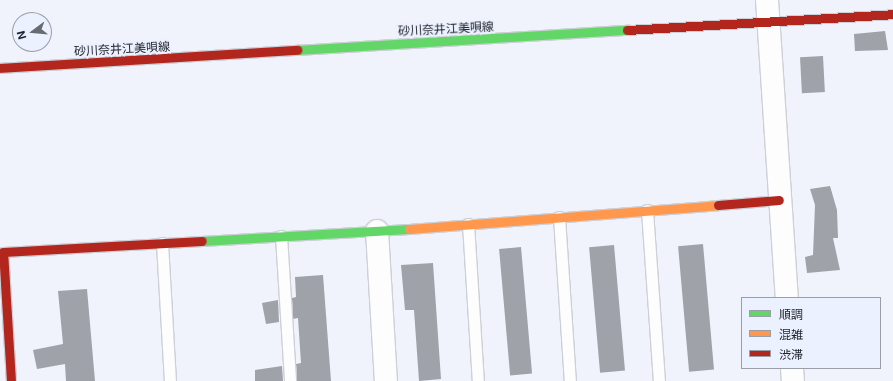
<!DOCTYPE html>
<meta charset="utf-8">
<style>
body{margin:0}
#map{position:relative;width:893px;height:381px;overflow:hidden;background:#f0f3fb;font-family:Inter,"Noto Sans JP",sans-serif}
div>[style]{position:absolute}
.building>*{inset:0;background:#9fa2a8;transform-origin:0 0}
.roads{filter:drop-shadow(1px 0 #cdd0d7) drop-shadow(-1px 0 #cdd0d7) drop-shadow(0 1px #cdd0d7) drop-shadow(0 -1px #cdd0d7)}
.lane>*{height:11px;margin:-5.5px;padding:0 5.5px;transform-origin:5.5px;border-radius:5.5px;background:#fdfdfe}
.street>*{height:22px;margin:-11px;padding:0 11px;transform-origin:11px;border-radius:11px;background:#fdfdfe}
.fast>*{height:9px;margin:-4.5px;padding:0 4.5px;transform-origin:4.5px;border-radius:4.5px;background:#63d668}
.slow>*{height:9px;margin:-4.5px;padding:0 4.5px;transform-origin:4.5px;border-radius:4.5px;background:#ff974d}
.jam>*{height:9px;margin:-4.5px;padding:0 4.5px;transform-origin:4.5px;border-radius:4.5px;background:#b3261e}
span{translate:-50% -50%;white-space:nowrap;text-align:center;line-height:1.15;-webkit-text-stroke:4px #ecf1ff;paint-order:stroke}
.street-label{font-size:12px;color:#1f2228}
.legend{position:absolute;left:741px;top:297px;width:140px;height:72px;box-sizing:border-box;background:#ecf1ff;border:1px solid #9a9ea9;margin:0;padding:5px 7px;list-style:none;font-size:12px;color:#1f2228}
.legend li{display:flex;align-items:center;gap:8px;height:20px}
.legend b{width:20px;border:1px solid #9a9ea9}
.north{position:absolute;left:12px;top:12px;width:40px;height:40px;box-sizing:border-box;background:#ecf1ff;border:1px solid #9a9ea9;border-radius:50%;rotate:254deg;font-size:11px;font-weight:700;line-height:16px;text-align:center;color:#1f2228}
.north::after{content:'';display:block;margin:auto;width:14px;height:18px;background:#686b72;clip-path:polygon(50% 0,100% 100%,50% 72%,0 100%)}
</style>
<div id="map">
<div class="building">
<i style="clip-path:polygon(885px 31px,888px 50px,855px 51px,854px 34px)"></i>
<i style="left:823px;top:56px;width:36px;height:23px;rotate:87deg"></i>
<i style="clip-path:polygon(830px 186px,837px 210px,838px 238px,833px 238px,840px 270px,807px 273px,805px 257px,813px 255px,815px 205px,810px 189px)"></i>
<i style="left:703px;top:244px;width:126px;height:25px;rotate:85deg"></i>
<i style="left:614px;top:245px;width:126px;height:25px;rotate:85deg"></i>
<i style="left:521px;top:247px;width:127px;height:22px;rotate:85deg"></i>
<i style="clip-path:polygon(433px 263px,441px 379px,419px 381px,414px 310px,405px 310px,401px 265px)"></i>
<i style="clip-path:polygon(323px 275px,331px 381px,297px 381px,296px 364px,301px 363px,298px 318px,293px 319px,292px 298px,296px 297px,295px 277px)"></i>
<i style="clip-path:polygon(87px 289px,95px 381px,66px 381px,65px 364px,37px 369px,33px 350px,63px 344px,58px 291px)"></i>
<i style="clip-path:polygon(278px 300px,279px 322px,266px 324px,262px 303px)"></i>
<i style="clip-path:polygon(282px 366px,283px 381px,255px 381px,255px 370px)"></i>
</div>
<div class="roads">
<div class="lane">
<i style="left:647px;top:210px;width:171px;rotate:86deg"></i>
<i style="left:559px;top:217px;width:164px;rotate:86.2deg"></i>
<i style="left:468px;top:224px;width:157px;rotate:86.4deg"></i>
<i style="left:281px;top:236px;width:145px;rotate:86.4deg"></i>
<i style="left:162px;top:243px;width:138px;rotate:86.7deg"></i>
</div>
<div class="street">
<i style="left:767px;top:0;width:299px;rotate:86.2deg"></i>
<i style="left:377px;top:231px;width:150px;rotate:86.6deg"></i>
<i style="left:792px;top:368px;width:13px;rotate:86deg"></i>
</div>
<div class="fast">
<i style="left:297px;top:50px;width:331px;rotate:-3.5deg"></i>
<i style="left:202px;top:241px;width:207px;rotate:-3.3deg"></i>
</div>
<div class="slow">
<i style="left:409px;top:229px;width:310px;rotate:-4.4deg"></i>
</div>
<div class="jam">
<i style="left:627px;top:30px;width:266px;rotate:-3.4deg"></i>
<i style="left:0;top:68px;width:298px;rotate:-3.5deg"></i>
<i style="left:718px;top:205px;width:61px;rotate:-4.7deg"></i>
<i style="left:11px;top:381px;width:129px;rotate:-93.5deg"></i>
<i style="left:3px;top:252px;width:199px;rotate:-3.2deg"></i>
</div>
</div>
<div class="street-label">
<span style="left:446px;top:29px;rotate:-3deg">砂川奈井江美唄線</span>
<span style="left:122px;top:49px;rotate:-3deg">砂川奈井江美唄線</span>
</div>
<ul class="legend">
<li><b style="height:5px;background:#63d668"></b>順調</li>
<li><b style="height:5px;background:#ff974d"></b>混雑</li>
<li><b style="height:5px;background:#b3261e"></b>渋滞</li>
</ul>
<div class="north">N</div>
</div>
